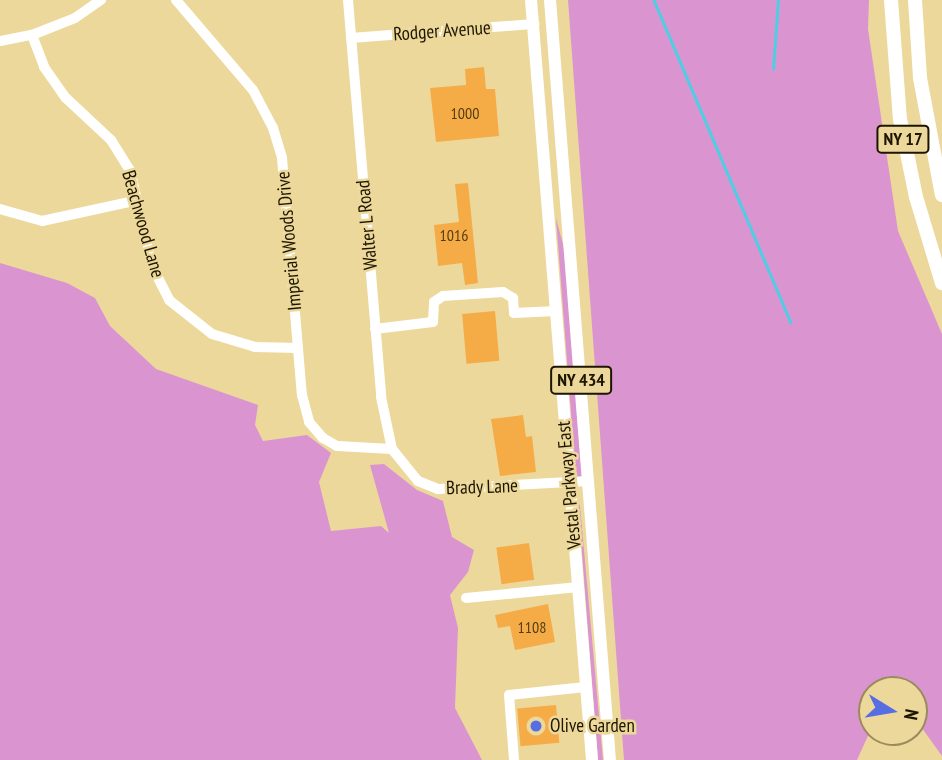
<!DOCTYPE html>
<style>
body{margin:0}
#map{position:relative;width:942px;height:760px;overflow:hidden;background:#edd89b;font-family:"PT Sans Narrow",sans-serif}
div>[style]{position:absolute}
.green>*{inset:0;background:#da95d1}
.stream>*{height:2.5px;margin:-1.25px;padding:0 1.25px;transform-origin:1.25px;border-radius:1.25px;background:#4ecde3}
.building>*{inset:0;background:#f5ac47;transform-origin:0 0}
.minor>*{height:10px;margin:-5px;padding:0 5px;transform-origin:5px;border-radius:5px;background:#fff}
.major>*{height:12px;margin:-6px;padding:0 6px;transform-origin:6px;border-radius:6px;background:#fff}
.highway>*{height:14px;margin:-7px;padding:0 7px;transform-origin:7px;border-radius:7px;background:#fff}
.dots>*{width:19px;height:19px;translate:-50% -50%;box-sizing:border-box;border:4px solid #edd89b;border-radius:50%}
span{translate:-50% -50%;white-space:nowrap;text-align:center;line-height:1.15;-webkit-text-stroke:5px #edd89b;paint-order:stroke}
.number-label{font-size:16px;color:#533b12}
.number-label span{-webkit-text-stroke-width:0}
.shield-label span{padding:2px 5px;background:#edd89b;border:2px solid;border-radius:5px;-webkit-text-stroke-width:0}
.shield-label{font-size:18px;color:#1d1500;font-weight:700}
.street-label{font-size:19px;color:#1d1500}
.poi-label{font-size:19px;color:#1d1500}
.left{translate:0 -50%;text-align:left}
.north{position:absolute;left:858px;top:676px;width:70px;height:70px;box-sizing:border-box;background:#edd89b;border:2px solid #9a8a5d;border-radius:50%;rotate:101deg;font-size:19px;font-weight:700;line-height:28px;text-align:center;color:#1d1500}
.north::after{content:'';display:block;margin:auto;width:24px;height:32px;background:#576de3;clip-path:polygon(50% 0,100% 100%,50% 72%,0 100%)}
</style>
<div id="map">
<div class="green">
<i style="clip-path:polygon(568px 0,869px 0,868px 29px,898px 231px,942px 334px,942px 756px,914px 717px,914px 690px,872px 690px,872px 727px,857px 760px,624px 760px)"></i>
<i style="clip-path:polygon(556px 218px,565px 252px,582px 476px,576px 478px)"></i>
<i style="clip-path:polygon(0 263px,67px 283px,95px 298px,110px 326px,156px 369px,258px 405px,255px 425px,263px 441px,307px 435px,331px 453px,319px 482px,331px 531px,381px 526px,389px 533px,370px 465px,384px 464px,417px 490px,443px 501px,452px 537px,474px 550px,468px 572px,450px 595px,458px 628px,455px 708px,482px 760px,0 760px)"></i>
<i style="clip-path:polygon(578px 501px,580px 506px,603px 760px,598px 760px)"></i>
</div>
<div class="stream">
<i style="left:654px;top:0;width:350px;rotate:67deg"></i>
<i style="left:773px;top:69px;width:69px;rotate:-85.9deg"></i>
</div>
<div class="building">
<i style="clip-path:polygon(484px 67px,486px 89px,495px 89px,499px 136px,436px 142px,430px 88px,466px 85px,465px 69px)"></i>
<i style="clip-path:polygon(468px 183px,478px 283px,465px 285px,462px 263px,438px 266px,434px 225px,459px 222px,455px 184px)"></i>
<i style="left:495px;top:311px;width:50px;height:33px;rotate:85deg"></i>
<i style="clip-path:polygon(523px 415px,526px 437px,532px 436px,536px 472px,500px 476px,491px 419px)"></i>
<i style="left:529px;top:543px;width:37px;height:33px;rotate:82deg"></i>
<i style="clip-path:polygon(548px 604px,555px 642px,515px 650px,510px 626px,498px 628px,495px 615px)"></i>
<i style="left:556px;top:705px;width:38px;height:39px;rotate:85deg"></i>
</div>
<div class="minor">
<i style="left:176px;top:0;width:118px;rotate:49.5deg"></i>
<i style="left:253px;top:90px;width:43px;rotate:62.2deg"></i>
<i style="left:273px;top:128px;width:31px;rotate:73deg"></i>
<i style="left:282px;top:158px;width:238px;rotate:85.2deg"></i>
<i style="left:302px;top:395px;width:28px;rotate:75deg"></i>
<i style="left:309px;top:422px;width:21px;rotate:49deg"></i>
<i style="left:323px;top:438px;width:16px;rotate:30deg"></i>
<i style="left:337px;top:446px;width:55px;rotate:3.1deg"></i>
<i style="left:348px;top:0;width:398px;rotate:85.2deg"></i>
<i style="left:381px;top:397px;width:53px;rotate:78.1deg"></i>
<i style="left:392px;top:449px;width:41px;rotate:50.9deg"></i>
<i style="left:418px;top:481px;width:22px;rotate:22deg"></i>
<i style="left:438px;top:489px;width:151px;rotate:-3deg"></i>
<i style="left:32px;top:35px;width:34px;rotate:69deg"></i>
<i style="left:44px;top:67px;width:38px;rotate:55deg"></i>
<i style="left:66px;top:98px;width:62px;rotate:43deg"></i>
<i style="left:111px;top:140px;width:36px;rotate:58deg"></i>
<i style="left:130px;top:170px;width:98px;rotate:77.1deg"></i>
<i style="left:152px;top:266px;width:38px;rotate:63deg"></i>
<i style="left:169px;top:300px;width:55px;rotate:38.3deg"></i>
<i style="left:212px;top:334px;width:45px;rotate:16.8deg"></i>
<i style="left:255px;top:347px;width:43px;rotate:1.3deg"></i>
<i style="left:351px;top:38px;width:184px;rotate:-4.4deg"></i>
<i style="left:0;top:41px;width:33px;rotate:-11deg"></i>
<i style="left:32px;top:35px;width:46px;rotate:-21.6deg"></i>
<i style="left:75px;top:18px;width:32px;rotate:-35deg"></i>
<i style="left:0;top:209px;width:44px;rotate:15.9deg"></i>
<i style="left:42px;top:221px;width:98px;rotate:-12.3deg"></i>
<i style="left:375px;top:329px;width:58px;rotate:-6.9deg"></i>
<i style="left:433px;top:322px;width:20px;rotate:-87deg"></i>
<i style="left:434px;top:302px;width:11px;rotate:-34deg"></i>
<i style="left:443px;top:296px;width:60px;rotate:-3.8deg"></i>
<i style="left:503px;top:292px;width:12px;rotate:31deg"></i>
<i style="left:513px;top:298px;width:15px;rotate:86deg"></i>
<i style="left:514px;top:313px;width:43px;rotate:-2.7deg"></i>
<i style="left:466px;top:598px;width:113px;rotate:-5.6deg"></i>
<i style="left:514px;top:760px;width:65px;rotate:-94.4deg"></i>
<i style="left:509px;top:695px;width:77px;rotate:-5.9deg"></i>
</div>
<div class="major">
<i style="left:531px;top:0;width:762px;rotate:85.41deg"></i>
<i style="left:550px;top:0;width:762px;rotate:85.49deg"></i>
</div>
<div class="highway">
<i style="left:891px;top:0;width:119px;rotate:85.7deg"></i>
<i style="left:900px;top:119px;width:80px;rotate:78.4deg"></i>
<i style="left:916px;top:197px;width:90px;rotate:73.2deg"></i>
<i style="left:915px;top:0;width:78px;rotate:86.3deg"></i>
<i style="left:920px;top:78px;width:119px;rotate:79.4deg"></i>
</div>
<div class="dots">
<i style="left:536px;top:726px;background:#576de3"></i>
</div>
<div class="number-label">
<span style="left:465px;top:113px">1000</span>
<span style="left:454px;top:235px">1016</span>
<span style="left:532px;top:627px">1108</span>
</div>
<div class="shield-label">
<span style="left:903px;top:139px">NY 17</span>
<span style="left:581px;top:380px">NY 434</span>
</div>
<div class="street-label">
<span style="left:442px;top:31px;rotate:-4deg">Rodger Avenue</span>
<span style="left:143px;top:224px;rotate:74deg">Beachwood Lane</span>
<span style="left:367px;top:225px;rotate:-95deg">Walter L Road</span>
<span style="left:289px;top:241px;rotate:-95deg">Imperial Woods Drive</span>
<span style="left:569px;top:485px;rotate:-95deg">Vestal Parkway East</span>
<span style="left:482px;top:487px;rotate:-2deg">Brady Lane</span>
</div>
<div class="poi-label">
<span class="left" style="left:550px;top:726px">Olive Garden</span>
</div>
<div class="north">N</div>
</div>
